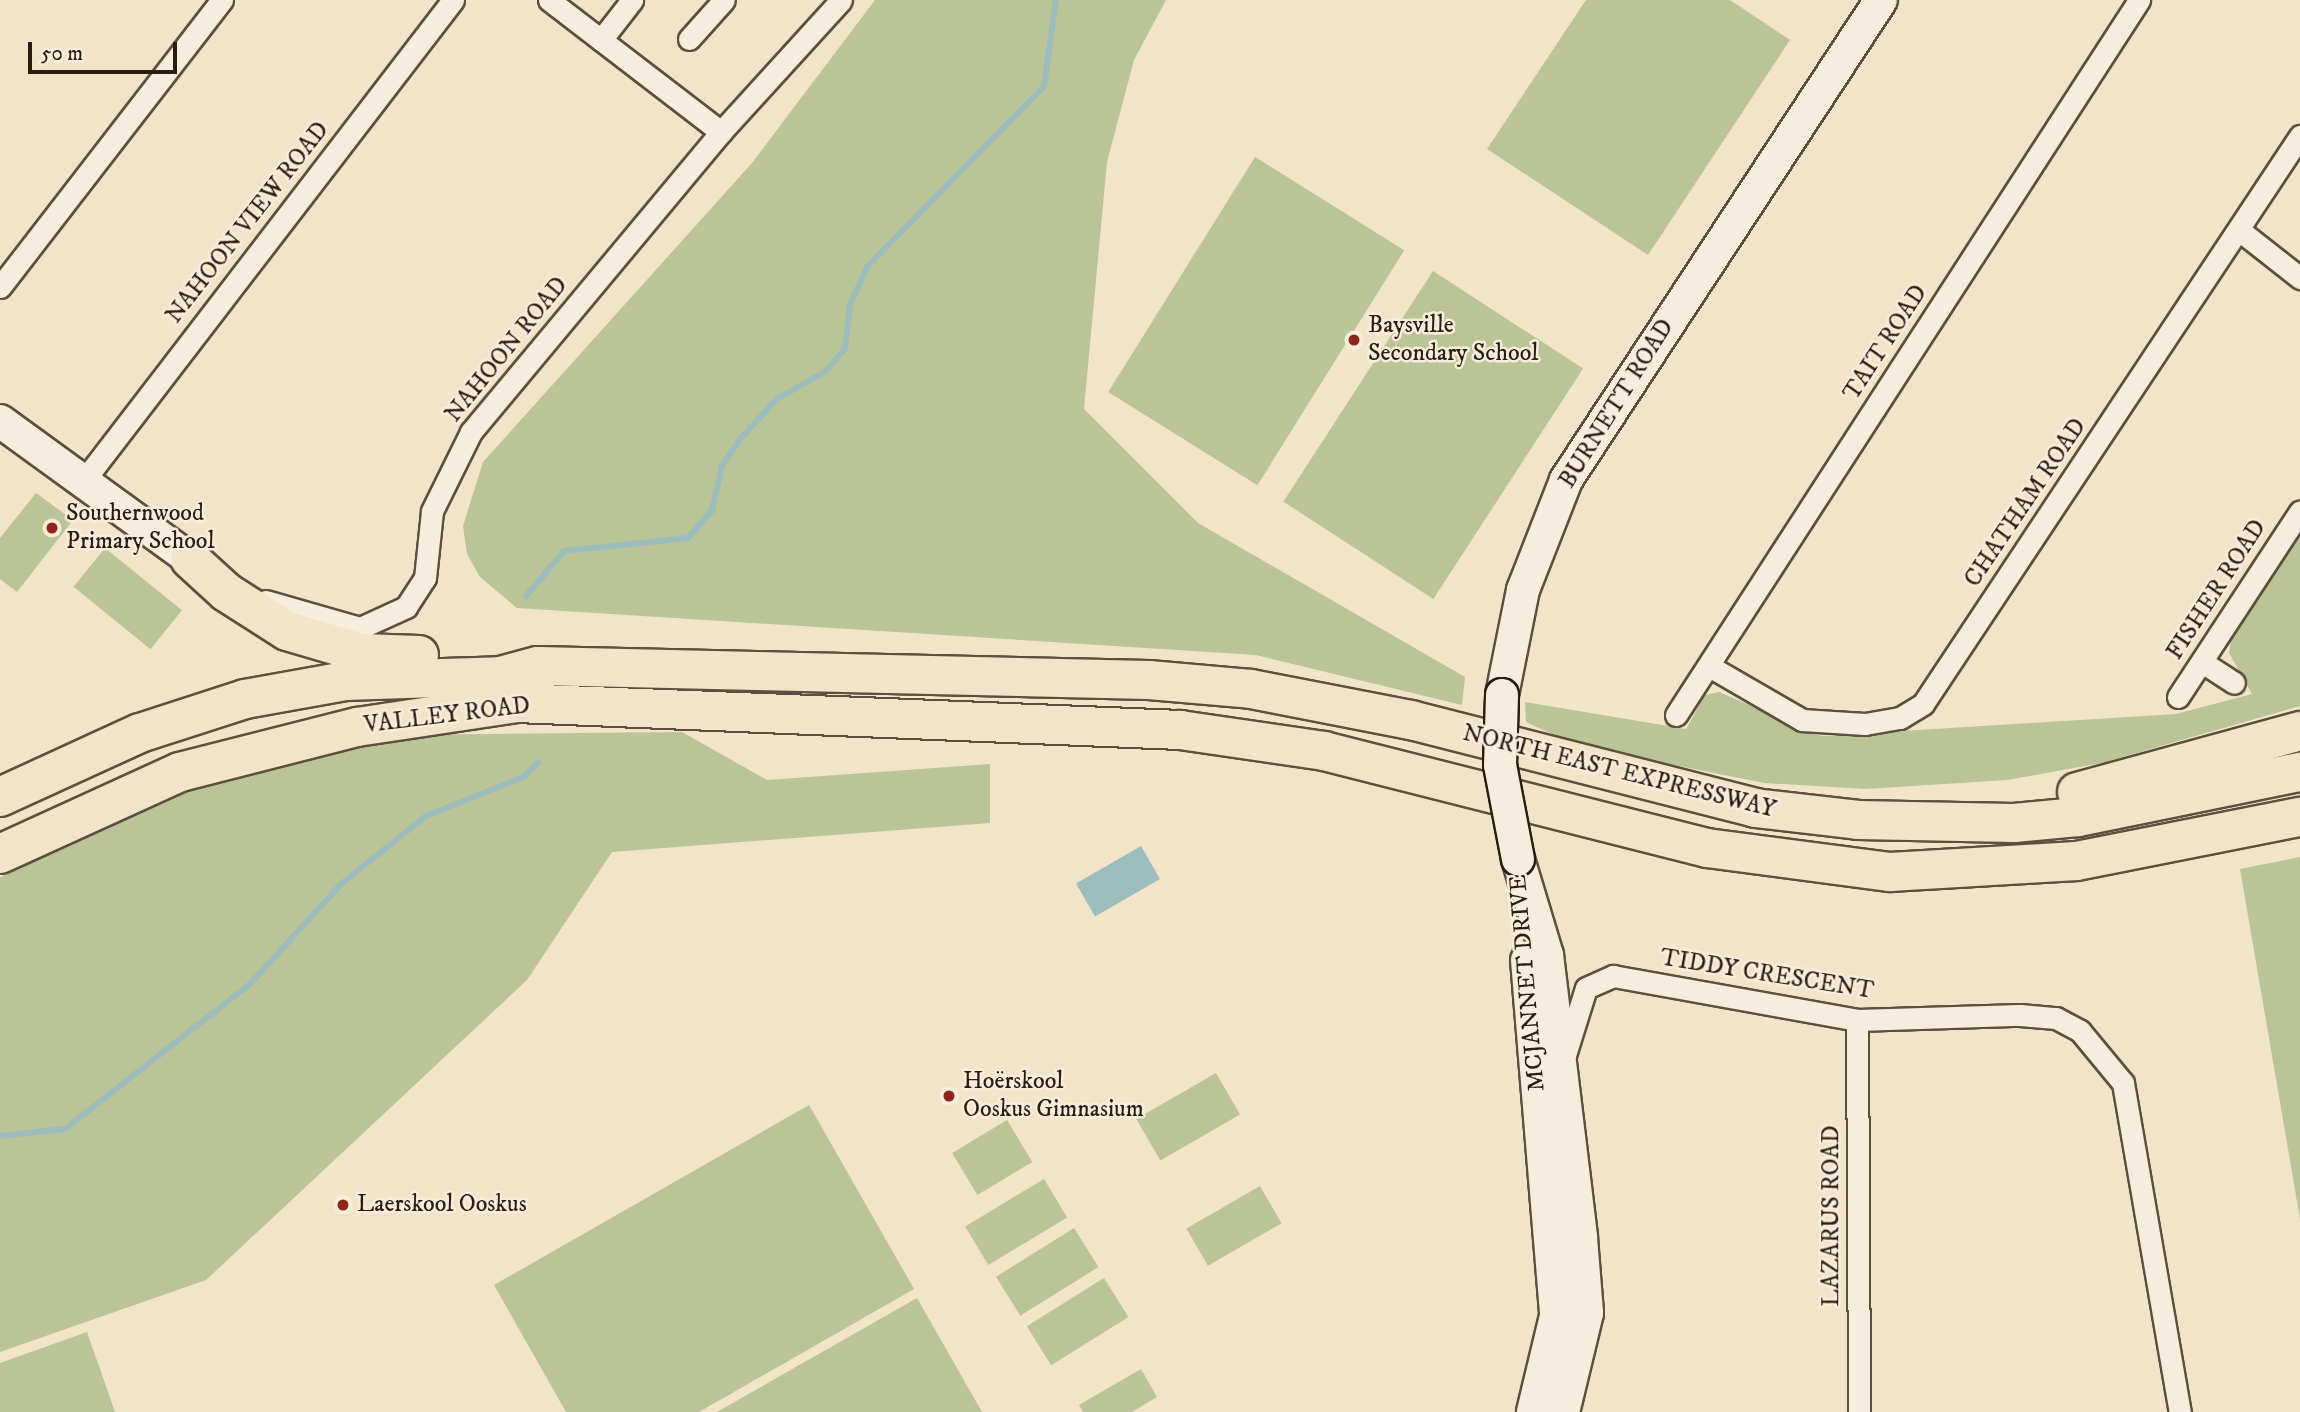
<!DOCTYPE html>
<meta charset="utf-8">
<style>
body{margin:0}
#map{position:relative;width:2300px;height:1412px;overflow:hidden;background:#f2e4c9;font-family:"IM FELL DW Pica",serif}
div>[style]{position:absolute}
.green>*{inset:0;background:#bac496;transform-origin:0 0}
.water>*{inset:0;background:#9dbdbd;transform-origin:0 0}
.stream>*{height:6px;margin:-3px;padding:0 3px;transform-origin:3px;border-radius:3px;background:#9dbdbd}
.roads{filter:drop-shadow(2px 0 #5b4f3e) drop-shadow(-2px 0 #5b4f3e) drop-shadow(0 2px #5b4f3e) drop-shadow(0 -2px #5b4f3e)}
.street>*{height:21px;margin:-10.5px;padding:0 10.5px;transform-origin:10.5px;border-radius:10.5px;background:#f7eddc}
.secondary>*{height:32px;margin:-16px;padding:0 16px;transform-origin:16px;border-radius:16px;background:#f7eddc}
.highway>*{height:38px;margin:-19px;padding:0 19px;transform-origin:19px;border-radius:19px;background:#f2e4c9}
.bridges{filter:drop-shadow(2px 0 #291d10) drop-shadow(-2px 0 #291d10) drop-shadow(0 2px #291d10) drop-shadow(0 -2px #291d10)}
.secondary-bridge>*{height:32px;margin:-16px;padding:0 16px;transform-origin:16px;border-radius:16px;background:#f7eddc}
.dots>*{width:19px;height:19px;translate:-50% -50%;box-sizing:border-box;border:4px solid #f7eddc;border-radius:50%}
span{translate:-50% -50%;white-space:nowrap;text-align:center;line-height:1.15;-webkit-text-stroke:5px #f7eddc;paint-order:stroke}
.street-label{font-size:24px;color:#291d10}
.poi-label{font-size:24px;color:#291d10}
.left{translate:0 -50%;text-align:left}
.scale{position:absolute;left:28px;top:42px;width:149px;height:32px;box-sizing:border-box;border:4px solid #291d10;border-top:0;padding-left:9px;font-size:21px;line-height:24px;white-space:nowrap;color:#291d10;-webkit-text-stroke:5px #f7eddc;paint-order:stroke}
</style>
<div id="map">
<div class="green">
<i style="clip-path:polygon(875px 0,1166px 0,1134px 60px,1107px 162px,1084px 409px,1198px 523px,1465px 677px,1462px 705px,1256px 655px,517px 608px,480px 577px,467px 554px,463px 526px,483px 462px,752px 163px)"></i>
<i style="clip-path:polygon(1586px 0,1730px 0,1790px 40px,1648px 255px,1487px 149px)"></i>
<i style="left:1255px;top:157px;width:176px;height:277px;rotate:32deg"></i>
<i style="left:1433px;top:271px;width:179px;height:275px;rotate:33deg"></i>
<i style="clip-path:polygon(36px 493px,73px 520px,17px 592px,0 579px,0 538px)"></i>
<i style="clip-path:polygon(2300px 530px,2300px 706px,2102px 763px,2007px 780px,1866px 789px,1765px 783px,1577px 746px,1526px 722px,1525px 702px,1686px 729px,1705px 695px,1719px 692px,1822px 736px,2176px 714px,2252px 694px,2229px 653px,2231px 641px,2245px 609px)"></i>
<i style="left:105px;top:548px;width:99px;height:50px;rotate:39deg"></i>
<i style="clip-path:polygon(682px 732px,767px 780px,990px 764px,990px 823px,612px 852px,527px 980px,206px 1280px,0 1352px,0 877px,206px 784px,378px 735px)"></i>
<i style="clip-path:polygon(2300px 857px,2300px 1219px,2240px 869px)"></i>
<i style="left:1216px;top:1073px;width:48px;height:92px;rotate:60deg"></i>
<i style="clip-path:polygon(809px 1105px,914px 1289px,699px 1412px,566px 1412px,494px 1285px)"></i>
<i style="left:1007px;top:1120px;width:49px;height:64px;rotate:59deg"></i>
<i style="left:1044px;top:1179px;width:45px;height:92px;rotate:59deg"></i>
<i style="left:1260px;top:1186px;width:43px;height:85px;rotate:60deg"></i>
<i style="left:1074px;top:1228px;width:46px;height:92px;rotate:58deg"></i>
<i style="left:1104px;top:1278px;width:46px;height:91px;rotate:58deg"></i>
<i style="clip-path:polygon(917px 1298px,982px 1412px,717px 1412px)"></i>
<i style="clip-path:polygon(87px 1332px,115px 1412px,0 1412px,0 1363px)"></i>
<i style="clip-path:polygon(1141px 1369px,1157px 1397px,1132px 1412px,1083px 1412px,1079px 1405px)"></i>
</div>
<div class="water">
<i style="left:1141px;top:846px;width:38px;height:75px;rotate:60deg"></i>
</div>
<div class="stream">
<i style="left:526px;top:596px;width:59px;rotate:-49.8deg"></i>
<i style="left:564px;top:551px;width:125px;rotate:-6deg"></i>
<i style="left:688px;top:538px;width:37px;rotate:-49deg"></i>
<i style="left:712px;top:510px;width:45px;rotate:-77.2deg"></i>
<i style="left:722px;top:466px;width:34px;rotate:-56deg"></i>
<i style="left:741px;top:438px;width:53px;rotate:-47.3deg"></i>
<i style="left:777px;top:399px;width:56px;rotate:-29.7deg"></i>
<i style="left:826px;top:371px;width:30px;rotate:-50deg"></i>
<i style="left:845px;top:348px;width:43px;rotate:-83.4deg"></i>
<i style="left:850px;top:305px;width:42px;rotate:-65.9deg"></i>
<i style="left:867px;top:267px;width:253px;rotate:-45.6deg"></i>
<i style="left:1044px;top:86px;width:87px;rotate:-82.1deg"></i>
<i style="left:0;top:1136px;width:65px;rotate:-6.1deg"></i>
<i style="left:65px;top:1129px;width:235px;rotate:-38.1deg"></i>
<i style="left:250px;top:984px;width:135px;rotate:-47.7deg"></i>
<i style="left:341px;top:884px;width:109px;rotate:-38.7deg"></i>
<i style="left:426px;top:816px;width:105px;rotate:-21.9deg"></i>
<i style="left:523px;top:777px;width:21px;rotate:-43deg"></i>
</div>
<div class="roads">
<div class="street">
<i style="left:549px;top:0;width:217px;rotate:37.5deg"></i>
<i style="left:689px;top:39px;width:52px;rotate:-48.1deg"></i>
<i style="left:601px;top:40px;width:51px;rotate:-52.2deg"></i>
<i style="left:2239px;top:230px;width:78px;rotate:38.2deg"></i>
<i style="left:0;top:287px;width:363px;rotate:-52.3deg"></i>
<i style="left:85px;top:479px;width:604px;rotate:-52.47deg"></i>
<i style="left:266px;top:601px;width:98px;rotate:16deg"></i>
<i style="left:360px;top:628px;width:51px;rotate:-24.5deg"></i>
<i style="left:406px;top:607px;width:35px;rotate:-57deg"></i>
<i style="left:425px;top:578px;width:67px;rotate:-84deg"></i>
<i style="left:432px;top:511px;width:88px;rotate:-63.7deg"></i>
<i style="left:471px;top:432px;width:391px;rotate:-50.2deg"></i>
<i style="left:721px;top:132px;width:178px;rotate:-47.7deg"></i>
<i style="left:2202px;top:662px;width:38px;rotate:33deg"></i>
<i style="left:1709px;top:666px;width:108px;rotate:30.1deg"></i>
<i style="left:1802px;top:720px;width:63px;rotate:3.6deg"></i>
<i style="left:1865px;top:724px;width:36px;rotate:-10deg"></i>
<i style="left:1900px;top:718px;width:27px;rotate:-31deg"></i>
<i style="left:1923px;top:704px;width:682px;rotate:-56.43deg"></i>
<i style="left:2178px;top:697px;width:222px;rotate:-56.7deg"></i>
<i style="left:1676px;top:715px;width:852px;rotate:-57.07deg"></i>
<i style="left:1857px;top:1020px;width:392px;rotate:89.7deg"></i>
<i style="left:1565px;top:1055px;width:70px;rotate:-72.6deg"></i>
<i style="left:1586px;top:988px;width:30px;rotate:-24deg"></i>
<i style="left:1613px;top:976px;width:248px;rotate:10.2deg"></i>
<i style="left:1857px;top:1020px;width:163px;rotate:-1.8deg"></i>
<i style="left:2020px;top:1015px;width:36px;rotate:5deg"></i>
<i style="left:2056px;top:1018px;width:27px;rotate:28deg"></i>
<i style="left:2080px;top:1031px;width:67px;rotate:50.4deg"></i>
<i style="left:2123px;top:1083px;width:334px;rotate:80.2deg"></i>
</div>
<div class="secondary">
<i style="left:0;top:421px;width:235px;rotate:36deg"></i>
<i style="left:1502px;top:695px;width:107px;rotate:-78.7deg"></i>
<i style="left:1523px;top:590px;width:118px;rotate:-68.6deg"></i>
<i style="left:1566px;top:480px;width:574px;rotate:-56.73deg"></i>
<i style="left:1518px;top:859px;width:100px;rotate:73.2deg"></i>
<i style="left:1547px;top:955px;width:285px;rotate:83.1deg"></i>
<i style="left:1581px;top:1238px;width:75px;rotate:85.4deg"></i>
<i style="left:1587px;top:1313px;width:102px;rotate:103.6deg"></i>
<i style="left:1527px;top:960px;width:357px;rotate:85.3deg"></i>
<i style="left:1556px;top:1316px;width:99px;rotate:103.5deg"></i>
</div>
<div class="highway">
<i style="left:190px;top:559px;width:49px;rotate:42.5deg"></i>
<i style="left:226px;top:592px;width:72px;rotate:32.6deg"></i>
<i style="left:287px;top:631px;width:78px;rotate:16.3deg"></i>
<i style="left:362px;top:653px;width:57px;rotate:2deg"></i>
<i style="left:2077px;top:792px;width:231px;rotate:-15.3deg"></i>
<i style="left:0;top:797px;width:154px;rotate:-24.6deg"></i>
<i style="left:140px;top:733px;width:110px;rotate:-17.9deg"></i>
<i style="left:245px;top:699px;width:102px;rotate:-10.2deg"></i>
<i style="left:345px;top:681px;width:155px;rotate:-1.8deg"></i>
<i style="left:500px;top:676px;width:39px;rotate:-15deg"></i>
<i style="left:538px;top:666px;width:611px;rotate:1.31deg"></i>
<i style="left:1149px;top:680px;width:102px;rotate:5deg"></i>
<i style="left:1251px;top:689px;width:163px;rotate:11deg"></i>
<i style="left:1411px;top:720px;width:355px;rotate:14.3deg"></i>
<i style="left:1755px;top:808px;width:104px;rotate:6.6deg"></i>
<i style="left:1858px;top:820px;width:156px;rotate:1.1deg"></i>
<i style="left:2014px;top:823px;width:64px;rotate:-5.4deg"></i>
<i style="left:2078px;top:817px;width:227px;rotate:-11.5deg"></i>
<i style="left:0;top:854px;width:198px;rotate:-24.5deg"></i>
<i style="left:180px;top:772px;width:183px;rotate:-14.3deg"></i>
<i style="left:357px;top:727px;width:162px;rotate:-8.5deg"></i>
<i style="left:517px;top:703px;width:664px;rotate:2.33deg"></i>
<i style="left:1180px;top:730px;width:146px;rotate:8.3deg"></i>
<i style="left:1324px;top:751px;width:395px;rotate:14.2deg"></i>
<i style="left:1707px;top:848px;width:185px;rotate:7.5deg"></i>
<i style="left:1890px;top:872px;width:187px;rotate:-3.4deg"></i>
<i style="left:2077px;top:861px;width:227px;rotate:-11.2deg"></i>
</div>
</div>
<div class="bridges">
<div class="secondary-bridge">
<i style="left:1502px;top:695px;width:70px;rotate:91.6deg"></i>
<i style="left:1500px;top:765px;width:96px;rotate:79.2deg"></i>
</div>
</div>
<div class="dots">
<i style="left:1354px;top:340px;background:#8f2418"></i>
<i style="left:52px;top:528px;background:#8f2418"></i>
<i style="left:949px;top:1096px;background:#8f2418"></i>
<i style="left:343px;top:1205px;background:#8f2418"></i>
</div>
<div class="street-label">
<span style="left:248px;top:223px;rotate:-52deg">NAHOON VIEW ROAD</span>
<span style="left:1886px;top:343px;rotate:-57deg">TAIT ROAD</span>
<span style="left:507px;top:350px;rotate:-51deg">NAHOON ROAD</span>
<span style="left:1617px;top:404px;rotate:-58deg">BURNETT ROAD</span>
<span style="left:2026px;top:503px;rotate:-56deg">CHATHAM ROAD</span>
<span style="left:2217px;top:590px;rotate:-57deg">FISHER ROAD</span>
<span style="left:447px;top:716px;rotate:-7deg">VALLEY ROAD</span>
<span style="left:1619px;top:772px;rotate:14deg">NORTH EAST EXPRESSWAY</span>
<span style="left:1767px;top:975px;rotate:9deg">TIDDY CRESCENT</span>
<span style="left:1528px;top:983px;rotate:-95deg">MCJANNET DRIVE</span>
<span style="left:1832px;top:1216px;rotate:-90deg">LAZARUS ROAD</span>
</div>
<div class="poi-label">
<span class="left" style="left:1368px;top:340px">Baysville<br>Secondary School</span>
<span class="left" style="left:66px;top:528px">Southernwood<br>Primary School</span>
<span class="left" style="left:963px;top:1096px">Hoërskool<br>Ooskus Gimnasium</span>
<span class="left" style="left:357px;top:1205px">Laerskool Ooskus</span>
</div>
<div class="scale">50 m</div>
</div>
